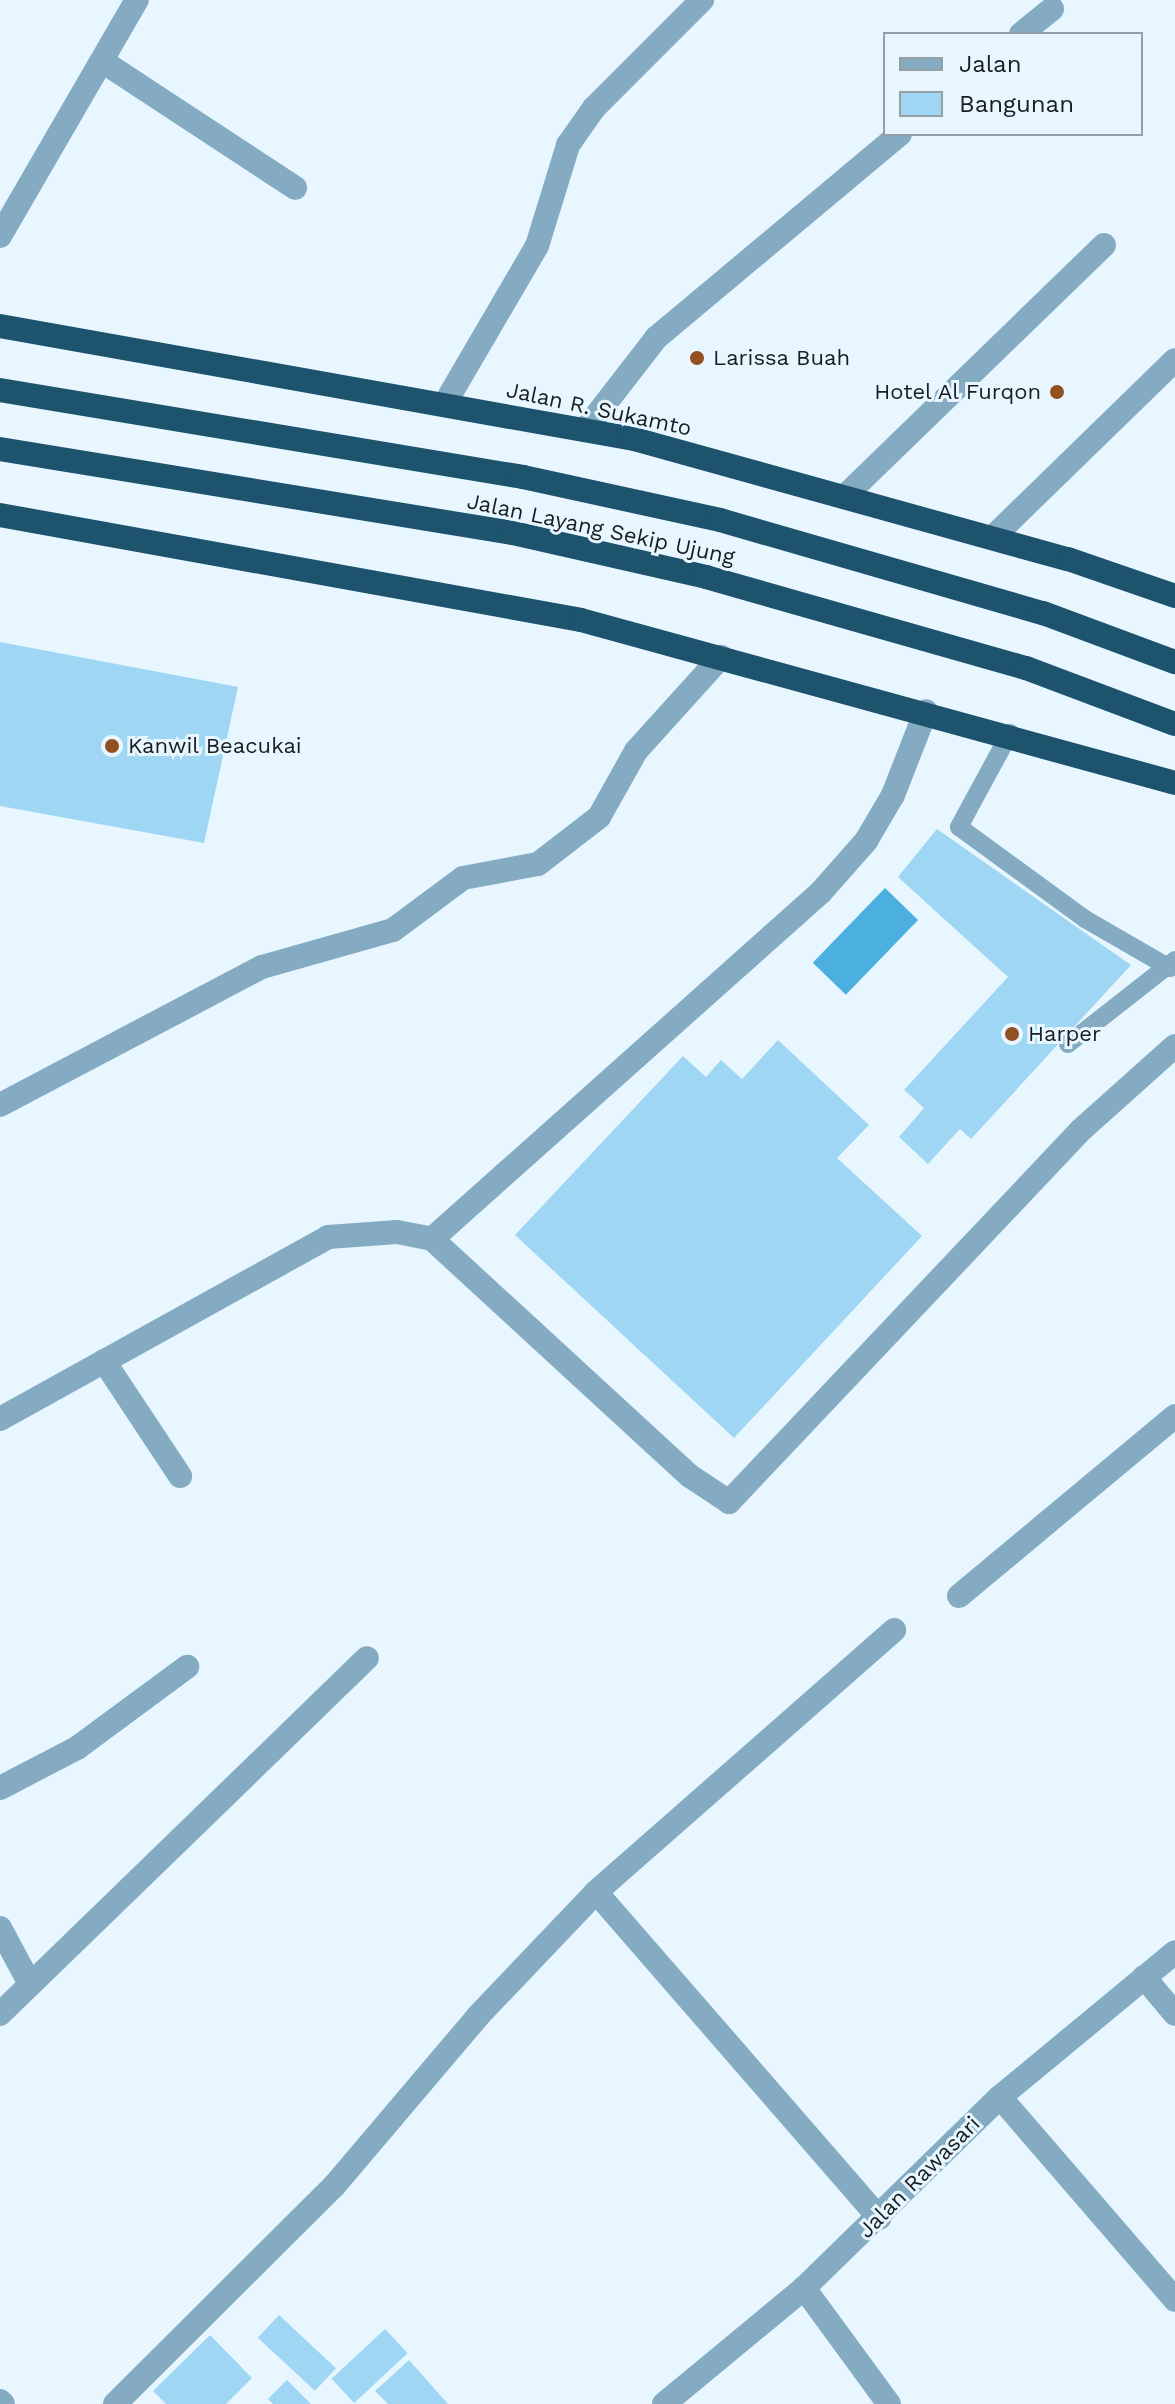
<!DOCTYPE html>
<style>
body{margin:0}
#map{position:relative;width:1175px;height:2404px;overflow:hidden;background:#e8f7ff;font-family:"Work Sans",sans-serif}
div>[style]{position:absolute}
.water>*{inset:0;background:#4bb0e0;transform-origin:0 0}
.building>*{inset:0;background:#9fd6f3;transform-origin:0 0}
.lane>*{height:18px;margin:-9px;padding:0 9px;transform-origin:9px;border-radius:9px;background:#84abc1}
.street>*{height:24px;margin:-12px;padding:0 12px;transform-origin:12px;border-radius:12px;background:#84abc1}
.highway>*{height:24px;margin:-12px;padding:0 12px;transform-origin:12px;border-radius:12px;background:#1d536d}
.dots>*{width:22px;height:22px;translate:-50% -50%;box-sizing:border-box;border:4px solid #e8f7ff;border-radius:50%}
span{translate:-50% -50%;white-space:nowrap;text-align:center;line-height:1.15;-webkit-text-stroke:6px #e8f7ff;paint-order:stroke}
.poi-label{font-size:22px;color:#181d20}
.left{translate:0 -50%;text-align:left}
.right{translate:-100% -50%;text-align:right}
.street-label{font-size:22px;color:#181d20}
.legend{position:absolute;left:883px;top:32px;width:260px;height:104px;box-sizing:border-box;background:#e8f7ff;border:2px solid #95a0a6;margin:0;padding:10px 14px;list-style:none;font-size:24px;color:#181d20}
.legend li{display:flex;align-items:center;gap:16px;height:40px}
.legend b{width:40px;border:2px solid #95a0a6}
</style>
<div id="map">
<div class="water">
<i style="left:885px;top:888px;width:46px;height:104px;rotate:44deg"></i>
</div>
<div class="building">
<i style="clip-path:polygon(0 642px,238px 687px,204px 843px,0 806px)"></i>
<i style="clip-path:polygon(937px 829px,1131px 965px,971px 1139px,960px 1129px,928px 1164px,899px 1137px,924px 1108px,904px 1090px,1008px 977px,898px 877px)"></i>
<i style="clip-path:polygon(778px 1040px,869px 1125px,837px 1158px,922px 1236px,734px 1438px,515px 1235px,683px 1056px,706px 1077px,721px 1060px,742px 1079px)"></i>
<i style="left:279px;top:2315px;width:78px;height:31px;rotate:43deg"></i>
<i style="left:385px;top:2329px;width:33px;height:73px;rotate:47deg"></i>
<i style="clip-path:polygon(210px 2335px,252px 2378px,226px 2404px,166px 2404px,153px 2391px)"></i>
<i style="clip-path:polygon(409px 2360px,448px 2404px,388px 2404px,375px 2391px)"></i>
<i style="clip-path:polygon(287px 2380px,311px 2404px,273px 2404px,268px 2399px)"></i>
</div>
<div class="lane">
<i style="left:1010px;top:733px;width:107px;rotate:118.5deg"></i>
<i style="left:959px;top:827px;width:156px;rotate:36.1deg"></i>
<i style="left:1085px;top:919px;width:98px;rotate:30deg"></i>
<i style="left:1068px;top:1044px;width:136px;rotate:-38.1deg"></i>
</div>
<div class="street">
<i style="left:1021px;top:34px;width:40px;rotate:-39deg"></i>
<i style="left:102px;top:61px;width:231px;rotate:33.3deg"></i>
<i style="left:0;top:236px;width:273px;rotate:-59.9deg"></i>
<i style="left:444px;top:405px;width:184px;rotate:-59.7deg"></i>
<i style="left:537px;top:246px;width:106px;rotate:-72.9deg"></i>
<i style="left:568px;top:145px;width:45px;rotate:-54.9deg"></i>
<i style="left:594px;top:108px;width:153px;rotate:-45deg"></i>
<i style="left:585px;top:430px;width:116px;rotate:-52.3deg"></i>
<i style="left:656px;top:338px;width:318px;rotate:-39.9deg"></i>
<i style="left:844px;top:497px;width:362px;rotate:-44.1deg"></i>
<i style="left:992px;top:538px;width:255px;rotate:-44.2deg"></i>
<i style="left:0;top:1105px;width:296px;rotate:-27.8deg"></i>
<i style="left:262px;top:967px;width:136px;rotate:-15.8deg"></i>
<i style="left:393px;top:930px;width:87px;rotate:-36.6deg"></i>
<i style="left:463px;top:878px;width:76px;rotate:-10.6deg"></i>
<i style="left:538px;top:864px;width:77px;rotate:-37.6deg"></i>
<i style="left:599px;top:817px;width:76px;rotate:-60.7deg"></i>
<i style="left:636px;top:751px;width:127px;rotate:-47.9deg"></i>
<i style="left:432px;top:1239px;width:521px;rotate:-41.73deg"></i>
<i style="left:821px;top:892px;width:68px;rotate:-48.6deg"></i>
<i style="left:866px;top:841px;width:53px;rotate:-59.6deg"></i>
<i style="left:893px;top:795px;width:90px;rotate:-68.6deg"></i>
<i style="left:104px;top:1361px;width:138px;rotate:56.5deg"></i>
<i style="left:0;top:1419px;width:375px;rotate:-29deg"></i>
<i style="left:328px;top:1237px;width:69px;rotate:-4.1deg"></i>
<i style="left:397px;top:1232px;width:36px;rotate:11deg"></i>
<i style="left:432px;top:1239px;width:350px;rotate:42.6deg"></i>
<i style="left:690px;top:1476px;width:47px;rotate:33.7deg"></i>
<i style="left:729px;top:1502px;width:512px;rotate:-46.58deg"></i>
<i style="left:1081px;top:1130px;width:126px;rotate:-41.8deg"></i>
<i style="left:959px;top:1596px;width:281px;rotate:-39.8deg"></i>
<i style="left:0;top:1788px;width:87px;rotate:-27.5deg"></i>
<i style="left:77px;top:1748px;width:137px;rotate:-36.4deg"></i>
<i style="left:596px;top:1892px;width:397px;rotate:-41.3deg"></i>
<i style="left:0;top:1928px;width:64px;rotate:61.8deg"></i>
<i style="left:1144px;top:1977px;width:48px;rotate:50deg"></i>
<i style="left:0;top:2014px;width:511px;rotate:-44.13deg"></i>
<i style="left:1000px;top:2097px;width:268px;rotate:49.2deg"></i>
<i style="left:804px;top:2288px;width:144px;rotate:53.8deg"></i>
<i style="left:0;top:2401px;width:4px;rotate:45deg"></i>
<i style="left:115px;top:2404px;width:309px;rotate:-44.9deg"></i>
<i style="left:334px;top:2186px;width:223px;rotate:-49.7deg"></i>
<i style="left:478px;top:2016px;width:171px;rotate:-46.4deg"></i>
<i style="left:596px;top:1892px;width:432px;rotate:49deg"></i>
<i style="left:664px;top:2404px;width:182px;rotate:-39.6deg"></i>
<i style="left:804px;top:2288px;width:274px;rotate:-44.3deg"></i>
<i style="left:1000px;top:2097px;width:227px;rotate:-39.6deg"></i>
</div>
<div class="highway">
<i style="left:0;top:326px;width:644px;rotate:10.11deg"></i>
<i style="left:634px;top:439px;width:450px;rotate:15.5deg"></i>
<i style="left:1068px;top:559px;width:113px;rotate:19.1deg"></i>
<i style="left:0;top:390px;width:530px;rotate:9.44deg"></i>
<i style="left:523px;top:477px;width:202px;rotate:12.3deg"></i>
<i style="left:720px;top:520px;width:336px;rotate:16.1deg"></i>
<i style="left:1043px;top:613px;width:141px;rotate:20.4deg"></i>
<i style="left:0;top:449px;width:520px;rotate:9.3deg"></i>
<i style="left:513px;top:533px;width:198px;rotate:12.8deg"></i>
<i style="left:706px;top:577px;width:333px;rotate:15.9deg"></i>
<i style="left:1026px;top:668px;width:159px;rotate:20.6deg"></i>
<i style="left:0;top:515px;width:590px;rotate:10.24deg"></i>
<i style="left:581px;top:620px;width:616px;rotate:15.34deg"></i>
</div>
<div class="dots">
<i style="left:697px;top:358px;background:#935021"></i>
<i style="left:1057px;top:392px;background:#935021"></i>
<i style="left:112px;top:746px;background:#935021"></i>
<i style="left:1012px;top:1034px;background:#935021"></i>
</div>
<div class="poi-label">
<span class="left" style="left:713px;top:358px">Larissa Buah</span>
<span class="right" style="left:1041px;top:392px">Hotel Al Furqon</span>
<span class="left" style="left:128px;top:746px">Kanwil Beacukai</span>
<span class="left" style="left:1028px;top:1034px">Harper</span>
</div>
<div class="street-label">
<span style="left:599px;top:409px;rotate:12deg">Jalan R. Sukamto</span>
<span style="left:601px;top:529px;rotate:12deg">Jalan Layang Sekip Ujung</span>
<span style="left:919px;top:2177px;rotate:-45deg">Jalan Rawasari</span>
</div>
<ul class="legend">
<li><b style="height:10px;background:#84abc1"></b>Jalan</li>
<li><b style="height:22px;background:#9fd6f3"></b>Bangunan</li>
</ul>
</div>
